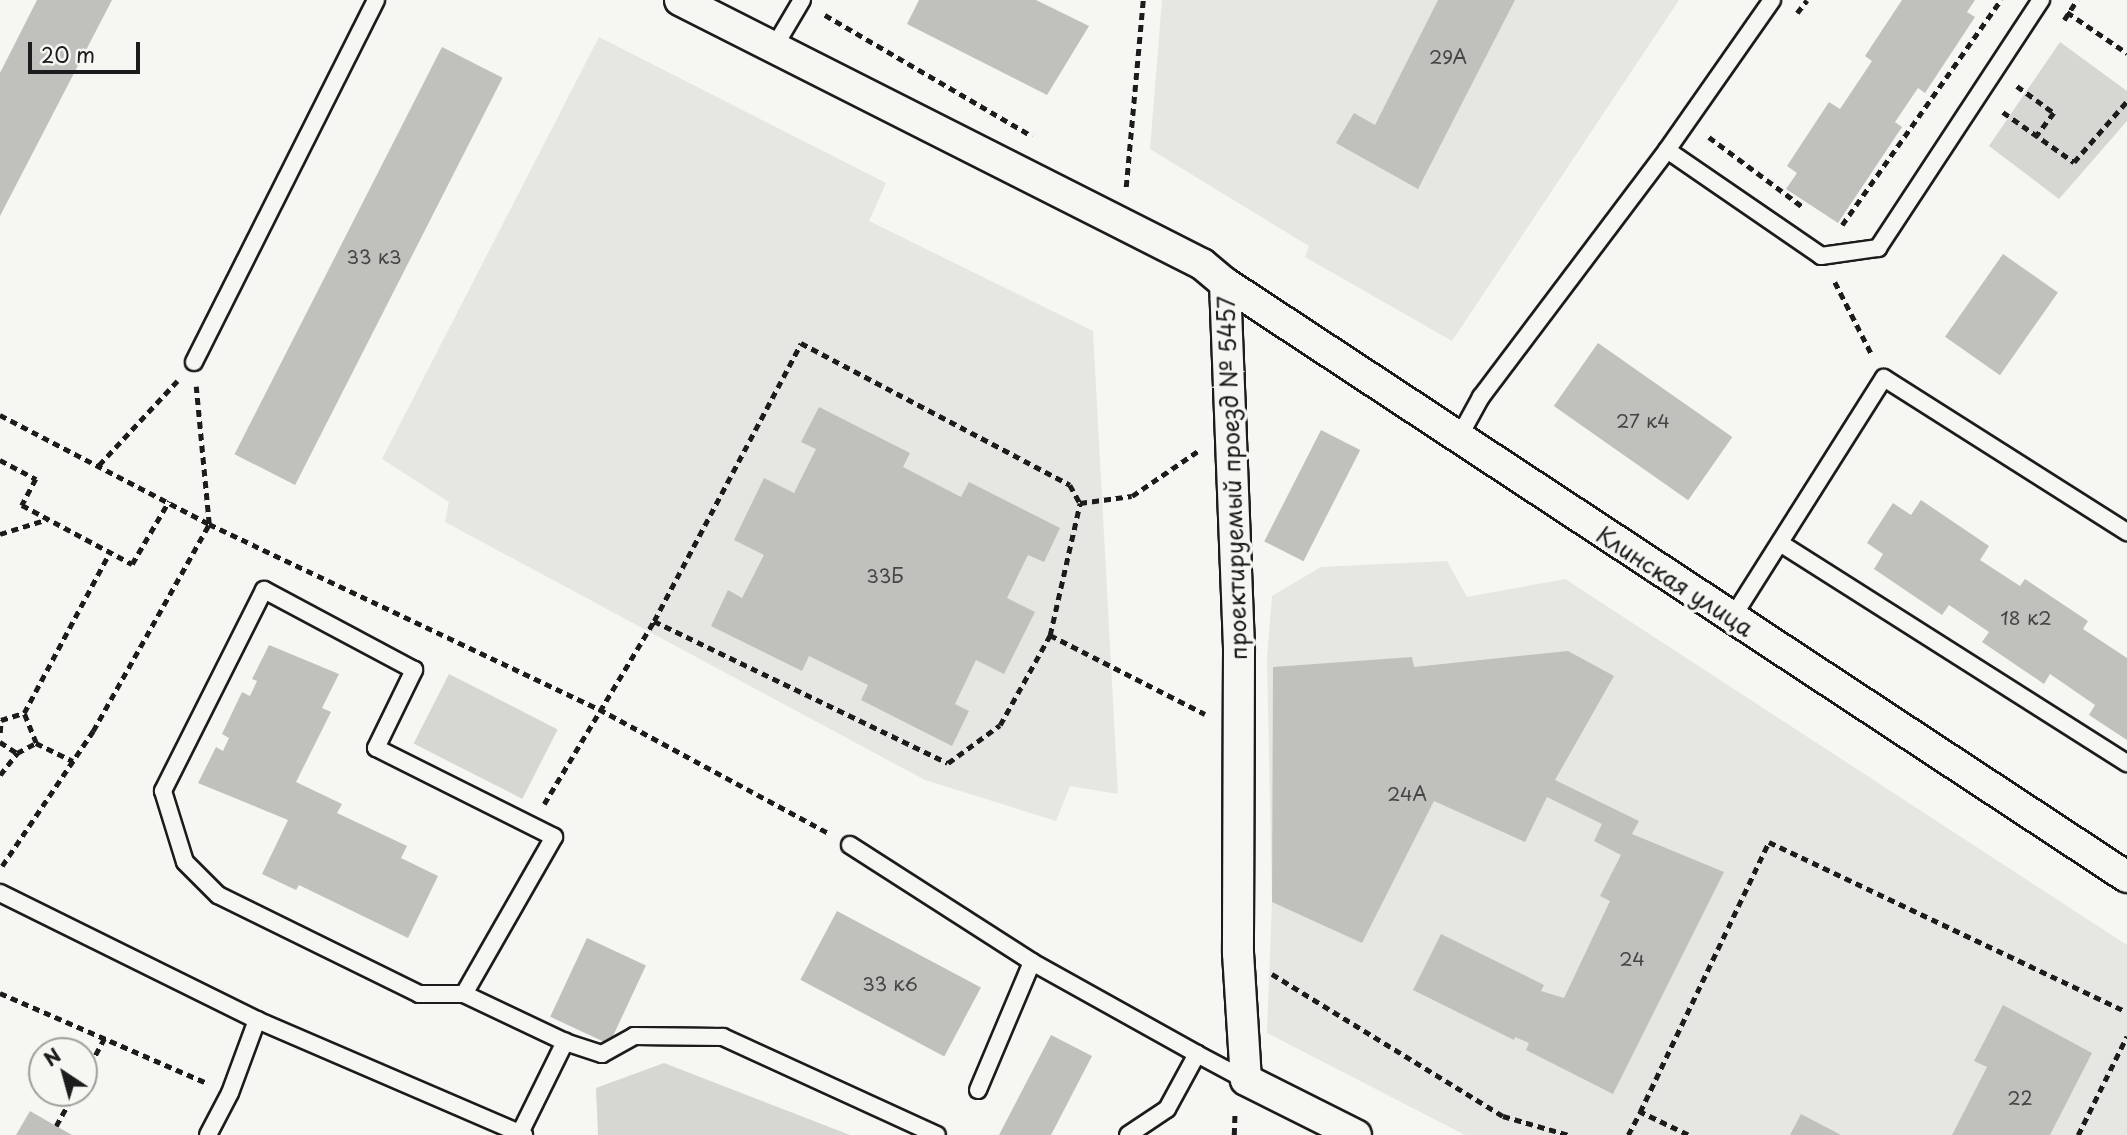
<!DOCTYPE html>
<meta charset="utf-8">
<style>
body{margin:0}
#map{position:relative;width:2127px;height:1135px;overflow:hidden;background:#f6f6f2;font-family:"Playpen Sans",sans-serif}
div>[style]{position:absolute}
.built>*{inset:0;background:#e6e6e2}
.green>*{inset:0;background:#d6d6d2;transform-origin:0 0}
.building>*{inset:0;background:#c0c0bd;transform-origin:0 0}
.path>*{height:4.5px;margin-top:-2.25px;transform-origin:0;background:repeating-linear-gradient(90deg,#1c1c1c 0 7px,transparent 0 12px)}
.roads{filter:drop-shadow(2px 0 #1c1c1c) drop-shadow(-2px 0 #1c1c1c) drop-shadow(0 2px #1c1c1c) drop-shadow(0 -2px #1c1c1c)}
.lane>*{height:16px;margin:-8px;padding:0 8px;transform-origin:8px;border-radius:8px;background:#f6f6f2}
.street>*{height:30px;margin:-15px;padding:0 15px;transform-origin:15px;border-radius:15px;background:#f6f6f2}
span{translate:-50% -50%;white-space:nowrap;text-align:center;line-height:1.15;-webkit-text-stroke:7px #f6f6f2;paint-order:stroke}
.number-label{font-size:19px;color:#454544}
.number-label span{-webkit-text-stroke-width:0}
.street-label{font-size:23px;color:#1c1c1c}
.north{position:absolute;left:28px;top:1037px;width:70px;height:70px;box-sizing:border-box;background:#f6f6f2;border:2px solid #9f9f9c;border-radius:50%;rotate:324deg;font-size:19px;font-weight:700;line-height:28px;text-align:center;color:#1c1c1c}
.north::after{content:'';display:block;margin:auto;width:24px;height:32px;background:#1c1c1c;clip-path:polygon(50% 0,100% 100%,50% 72%,0 100%)}
.scale{position:absolute;left:28px;top:42px;width:112px;height:32px;box-sizing:border-box;border:4px solid #1c1c1c;border-top:0;padding-left:9px;font-size:21px;line-height:24px;white-space:nowrap;color:#1c1c1c;-webkit-text-stroke:5px #f6f6f2;paint-order:stroke}
</style>
<div id="map">
<div class="built">
<i style="clip-path:polygon(1162px 0,1679px 0,1452px 341px,1305px 257px,1309px 246px,1150px 149px)"></i>
<i style="clip-path:polygon(599px 37px,886px 183px,869px 221px,1093px 331px,1118px 794px,1070px 786px,1056px 821px,925px 780px,445px 522px,449px 502px,382px 459px)"></i>
<i style="clip-path:polygon(1447px 561px,1467px 597px,1565px 579px,2127px 945px,2127px 1135px,1465px 1135px,1267px 1033px,1272px 902px,1267px 658px,1272px 596px,1321px 567px)"></i>
</div>
<div class="green">
<i style="clip-path:polygon(2060px 42px,2127px 91px,2127px 121px,2059px 199px,1989px 146px)"></i>
<i style="left:449px;top:674px;width:122px;height:78px;rotate:27deg"></i>
<i style="clip-path:polygon(664px 1063px,850px 1135px,598px 1135px,596px 1088px)"></i>
</div>
<div class="building">
<i style="clip-path:polygon(37px 0,112px 0,0 216px,0 73px)"></i>
<i style="clip-path:polygon(919px 0,1036px 0,1089px 26px,1047px 95px,907px 24px)"></i>
<i style="clip-path:polygon(1438px 0,1515px 0,1418px 189px,1336px 143px,1354px 113px,1375px 125px)"></i>
<i style="clip-path:polygon(1902px 0,1975px 0,1967px 12px,1975px 17px,1925px 93px,1918px 88px,1895px 122px,1902px 127px,1838px 223px,1786px 189px,1797px 173px,1787px 166px,1829px 102px,1840px 109px,1872px 61px,1865px 56px)"></i>
<i style="left:442px;top:47px;width:68px;height:457px;rotate:27deg"></i>
<i style="left:2003px;top:254px;width:67px;height:101px;rotate:35deg"></i>
<i style="left:1598px;top:343px;width:164px;height:77px;rotate:35deg"></i>
<i style="clip-path:polygon(819px 407px,910px 453px,903px 467px,961px 497px,969px 482px,1060px 528px,1044px 562px,1028px 555px,1007px 598px,1035px 612px,1004px 674px,976px 660px,955px 704px,969px 711px,952px 746px,861px 700px,868px 685px,809px 656px,802px 671px,711px 626px,728px 590px,742px 598px,764px 555px,734px 540px,764px 478px,794px 493px,816px 449px,801px 442px)"></i>
<i style="left:1321px;top:430px;width:44px;height:125px;rotate:27deg"></i>
<i style="clip-path:polygon(1921px 500px,1989px 546px,1980px 560px,2020px 586px,2025px 579px,2088px 621px,2083px 629px,2127px 658px,2127px 740px,2089px 715px,2095px 705px,2050px 674px,2044px 684px,1982px 642px,1989px 632px,1949px 605px,1942px 615px,1874px 569px,1883px 554px,1867px 543px,1893px 503px,1911px 515px)"></i>
<i style="clip-path:polygon(269px 645px,339px 674px,322px 708px,331px 712px,296px 782px,342px 804px,337px 813px,407px 846px,401px 858px,438px 876px,408px 938px,299px 885px,296px 890px,262px 874px,288px 820px,198px 783px,216px 747px,223px 751px,229px 738px,222px 734px,242px 692px,250px 696px,257px 681px,252px 679px)"></i>
<i style="clip-path:polygon(1568px 651px,1614px 676px,1555px 780px,1639px 821px,1632px 834px,1724px 872px,1613px 1094px,1526px 1050px,1529px 1043px,1515px 1037px,1514px 1040px,1413px 990px,1441px 934px,1544px 985px,1541px 991px,1564px 998px,1610px 901px,1600px 896px,1621px 855px,1594px 841px,1602px 824px,1547px 797px,1525px 842px,1434px 801px,1362px 943px,1272px 902px,1273px 667px,1412px 657px,1414px 667px)"></i>
<i style="left:837px;top:911px;width:163px;height:78px;rotate:28deg"></i>
<i style="left:587px;top:938px;width:65px;height:87px;rotate:25deg"></i>
<i style="clip-path:polygon(2003px 1005px,2092px 1053px,2050px 1135px,1952px 1135px,1987px 1067px,1974px 1061px)"></i>
<i style="clip-path:polygon(1051px 1035px,1092px 1056px,1051px 1135px,999px 1135px)"></i>
<i style="clip-path:polygon(30px 1111px,56px 1126px,72px 1135px,16px 1135px)"></i>
<i style="clip-path:polygon(1801px 1114px,1841px 1135px,1790px 1135px)"></i>
</div>
<div class="path">
<i style="left:2067px;top:12px;width:73px;rotate:34.3deg"></i>
<i style="left:1797px;top:13px;width:16px;rotate:-52deg"></i>
<i style="left:825px;top:15px;width:240px;rotate:30.3deg"></i>
<i style="left:2064px;top:20px;width:24px;rotate:-57deg"></i>
<i style="left:2017px;top:86px;width:46px;rotate:36.1deg"></i>
<i style="left:2054px;top:113px;width:30px;rotate:127deg"></i>
<i style="left:2003px;top:112px;width:87px;rotate:35.2deg"></i>
<i style="left:2074px;top:162px;width:81px;rotate:-49deg"></i>
<i style="left:1709px;top:137px;width:117px;rotate:36.7deg"></i>
<i style="left:1126px;top:187px;width:188px;rotate:-84.8deg"></i>
<i style="left:1842px;top:225px;width:276px;rotate:-54.8deg"></i>
<i style="left:1835px;top:282px;width:82px;rotate:63.1deg"></i>
<i style="left:0;top:415px;width:236px;rotate:27.5deg"></i>
<i style="left:209px;top:524px;width:432px;rotate:25.4deg"></i>
<i style="left:599px;top:709px;width:260px;rotate:28.4deg"></i>
<i style="left:0;top:460px;width:41px;rotate:27.8deg"></i>
<i style="left:36px;top:479px;width:30px;rotate:118deg"></i>
<i style="left:22px;top:505px;width:125px;rotate:28.2deg"></i>
<i style="left:132px;top:564px;width:73px;rotate:-59.6deg"></i>
<i style="left:99px;top:465px;width:115px;rotate:-47.1deg"></i>
<i style="left:0;top:534px;width:50px;rotate:-17.4deg"></i>
<i style="left:654px;top:621px;width:326px;rotate:25.8deg"></i>
<i style="left:948px;top:763px;width:64px;rotate:-36.2deg"></i>
<i style="left:1000px;top:725px;width:103px;rotate:-60.9deg"></i>
<i style="left:1050px;top:635px;width:135px;rotate:-77.2deg"></i>
<i style="left:1050px;top:635px;width:174px;rotate:27deg"></i>
<i style="left:0;top:733px;width:13px;rotate:-86deg"></i>
<i style="left:1px;top:720px;width:24px;rotate:-17deg"></i>
<i style="left:24px;top:713px;width:183px;rotate:-61.9deg"></i>
<i style="left:0;top:742px;width:20px;rotate:33deg"></i>
<i style="left:17px;top:753px;width:21px;rotate:-28deg"></i>
<i style="left:36px;top:743px;width:32px;rotate:-112deg"></i>
<i style="left:36px;top:743px;width:41px;rotate:25.9deg"></i>
<i style="left:0;top:775px;width:28px;rotate:-52deg"></i>
<i style="left:544px;top:804px;width:214px;rotate:-59deg"></i>
<i style="left:654px;top:621px;width:314px;rotate:-62.1deg"></i>
<i style="left:801px;top:343px;width:304px;rotate:27.8deg"></i>
<i style="left:1070px;top:485px;width:21px;rotate:61deg"></i>
<i style="left:1080px;top:503px;width:52px;rotate:-7.7deg"></i>
<i style="left:1132px;top:496px;width:80px;rotate:-34.3deg"></i>
<i style="left:2px;top:866px;width:163px;rotate:-56deg"></i>
<i style="left:93px;top:731px;width:237px;rotate:-60.7deg"></i>
<i style="left:209px;top:524px;width:138px;rotate:-95.4deg"></i>
<i style="left:1272px;top:974px;width:271px;rotate:31.6deg"></i>
<i style="left:1503px;top:1116px;width:69px;rotate:16.1deg"></i>
<i style="left:0;top:993px;width:226px;rotate:23.5deg"></i>
<i style="left:84px;top:1076px;width:44px;rotate:-61.7deg"></i>
<i style="left:56px;top:1126px;width:38px;rotate:-61deg"></i>
<i style="left:1234px;top:1135px;width:24px;rotate:-88deg"></i>
<i style="left:1628px;top:1135px;width:26px;rotate:-62deg"></i>
<i style="left:1688px;top:1135px;width:53px;rotate:-154.4deg"></i>
<i style="left:1640px;top:1112px;width:299px;rotate:-64.5deg"></i>
<i style="left:1769px;top:842px;width:396px;rotate:25.4deg"></i>
<i style="left:2078px;top:1135px;width:110px;rotate:-63.7deg"></i>
</div>
<div class="roads">
<div class="lane">
<i style="left:773px;top:49px;width:57px;rotate:-59.4deg"></i>
<i style="left:1667px;top:150px;width:187px;rotate:34.5deg"></i>
<i style="left:1821px;top:256px;width:58px;rotate:-8deg"></i>
<i style="left:1878px;top:248px;width:297px;rotate:-56.7deg"></i>
<i style="left:194px;top:362px;width:405px;rotate:-63.3deg"></i>
<i style="left:1459px;top:437px;width:46px;rotate:-61.2deg"></i>
<i style="left:1481px;top:397px;width:309px;rotate:-53deg"></i>
<i style="left:1667px;top:150px;width:183px;rotate:-55deg"></i>
<i style="left:1780px;top:543px;width:411px;rotate:32.4deg"></i>
<i style="left:1732px;top:618px;width:284px;rotate:-57.7deg"></i>
<i style="left:1884px;top:378px;width:288px;rotate:32.4deg"></i>
<i style="left:850px;top:845px;width:216px;rotate:32.7deg"></i>
<i style="left:0;top:893px;width:287px;rotate:26.3deg"></i>
<i style="left:257px;top:1020px;width:291px;rotate:23.3deg"></i>
<i style="left:464px;top:994px;width:181px;rotate:-60.2deg"></i>
<i style="left:554px;top:837px;width:199px;rotate:-153.4deg"></i>
<i style="left:376px;top:748px;width:87px;rotate:-64deg"></i>
<i style="left:414px;top:670px;width:170px;rotate:-151.9deg"></i>
<i style="left:264px;top:590px;width:225px;rotate:116.7deg"></i>
<i style="left:163px;top:791px;width:74px;rotate:72.8deg"></i>
<i style="left:185px;top:862px;width:47px;rotate:45deg"></i>
<i style="left:218px;top:895px;width:224px;rotate:26.2deg"></i>
<i style="left:419px;top:994px;width:45px"></i>
<i style="left:464px;top:994px;width:112px;rotate:25.4deg"></i>
<i style="left:565px;top:1042px;width:39px;rotate:18deg"></i>
<i style="left:602px;top:1054px;width:37px;rotate:-29deg"></i>
<i style="left:634px;top:1036px;width:89px;rotate:0.6deg"></i>
<i style="left:723px;top:1037px;width:235px;rotate:24.6deg"></i>
<i style="left:978px;top:1090px;width:139px;rotate:-67.1deg"></i>
<i style="left:1032px;top:962px;width:189px;rotate:29.1deg"></i>
<i style="left:520px;top:1133px;width:102px;rotate:-63.7deg"></i>
<i style="left:208px;top:1135px;width:47px;rotate:-62.4deg"></i>
<i style="left:230px;top:1093px;width:78px;rotate:-69.7deg"></i>
<i style="left:1128px;top:1135px;width:47px;rotate:-33.7deg"></i>
<i style="left:1167px;top:1109px;width:63px;rotate:-61.4deg"></i>
<i style="left:1197px;top:1054px;width:55px;rotate:28deg"></i>
</div>
<div class="street">
<i style="left:680px;top:0;width:585px;rotate:26.83deg"></i>
<i style="left:1202px;top:264px;width:30px;rotate:40deg"></i>
<i style="left:1225px;top:283px;width:367px;rotate:87.8deg"></i>
<i style="left:1239px;top:650px;width:303px;rotate:90.2deg"></i>
<i style="left:1238px;top:953px;width:127px;rotate:86.4deg"></i>
<i style="left:1246px;top:1080px;width:123px;rotate:26.6deg"></i>
<i style="left:1225px;top:283px;width:1080px;rotate:33.37deg"></i>
</div>
</div>
<div class="number-label">
<span style="left:1448px;top:57px">29А</span>
<span style="left:374px;top:257px">33 к3</span>
<span style="left:1643px;top:421px">27 к4</span>
<span style="left:885px;top:576px">33Б</span>
<span style="left:2026px;top:618px">18 к2</span>
<span style="left:1407px;top:794px">24А</span>
<span style="left:1632px;top:959px">24</span>
<span style="left:890px;top:984px">33 к6</span>
<span style="left:2020px;top:1098px">22</span>
</div>
<div class="street-label">
<span style="left:1232px;top:478px;rotate:-92deg">проектируемый проезд № 5457</span>
<span style="left:1675px;top:581px;rotate:33deg">Клинская улица</span>
</div>
<div class="north">N</div>
<div class="scale">20 m</div>
</div>
